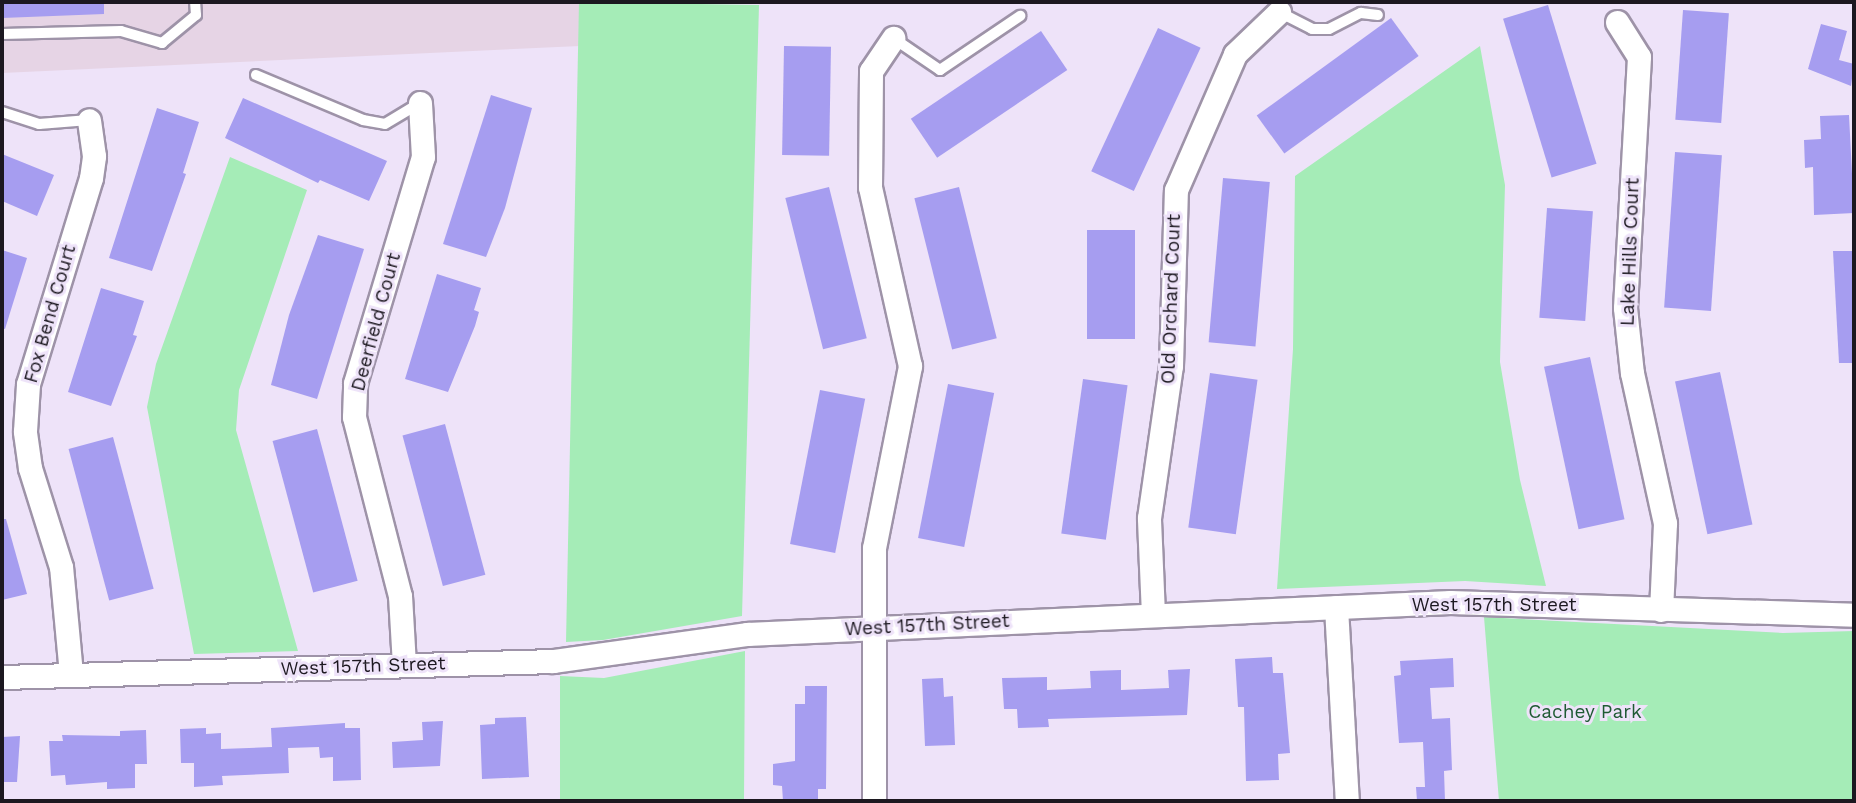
<!DOCTYPE html>
<style>
body{margin:0}
#map{position:relative;width:1856px;height:803px;overflow:hidden;background:#eee3f9;font-family:"Work Sans",sans-serif}
div>[style]{position:absolute}
.commercial>*{inset:0;background:#e6d4e5}
.green>*{inset:0;background:#a5ecb7}
.building>*{inset:0;background:#a69df0;transform-origin:0 0}
.roads{filter:drop-shadow(2px 0 #9e93a8) drop-shadow(-2px 0 #9e93a8) drop-shadow(0 2px #9e93a8) drop-shadow(0 -2px #9e93a8)}
.service>*{height:10px;margin:-5px;padding:0 5px;transform-origin:5px;border-radius:5px;background:#fff}
.minor>*{height:23px;margin:-11.5px;padding:0 11.5px;transform-origin:11.5px;border-radius:11.5px;background:#fff}
span{translate:-50% -50%;white-space:nowrap;text-align:center;line-height:1.15;-webkit-text-stroke:6px #eee3f9;paint-order:stroke}
.street-label{font-size:19px;color:#1c1820}
.park-label{font-size:19px;color:#1f5a33}
.frame{position:absolute;inset:0;border:4px solid #1c1820;pointer-events:none}
</style>
<div id="map">
<div class="commercial">
<i style="clip-path:polygon(2px 2px,579px 2px,580px 46px,2px 73px)"></i>
</div>
<div class="green">
<i style="clip-path:polygon(579px 2px,759px 5px,742px 616px,603px 640px,566px 642px)"></i>
<i style="clip-path:polygon(1480px 46px,1505px 185px,1500px 362px,1520px 480px,1546px 586px,1465px 581px,1277px 589px,1293px 349px,1295px 176px)"></i>
<i style="clip-path:polygon(230px 157px,307px 190px,239px 390px,236px 430px,298px 651px,194px 654px,147px 407px,156px 364px)"></i>
<i style="clip-path:polygon(1484px 617px,1783px 633px,1854px 631px,1854px 801px,1499px 801px)"></i>
<i style="clip-path:polygon(745px 651px,744px 801px,560px 801px,560px 676px,604px 678px)"></i>
</div>
<div class="building">
<i style="clip-path:polygon(2px 2px,104px 2px,104px 14px,2px 18px)"></i>
<i style="left:1548px;top:5px;width:166px;height:47px;rotate:73deg"></i>
<i style="left:1683px;top:10px;width:46px;height:110px;rotate:4deg"></i>
<i style="left:1391px;top:18px;width:47px;height:166px;rotate:54deg"></i>
<i style="clip-path:polygon(1821px 24px,1847px 31px,1839px 60px,1854px 64px,1851px 86px,1808px 69px)"></i>
<i style="left:1158px;top:28px;width:47px;height:158px;rotate:25deg"></i>
<i style="left:1041px;top:31px;width:47px;height:157px;rotate:56deg"></i>
<i style="left:784px;top:46px;width:47px;height:109px;rotate:1deg"></i>
<i style="clip-path:polygon(491px 95px,532px 108px,505px 208px,486px 257px,443px 244px)"></i>
<i style="clip-path:polygon(243px 98px,387px 161px,369px 201px,320px 180px,318px 183px,225px 138px)"></i>
<i style="clip-path:polygon(157px 108px,199px 122px,183px 173px,186px 174px,152px 271px,109px 258px)"></i>
<i style="clip-path:polygon(1849px 115px,1854px 213px,1814px 215px,1813px 167px,1805px 168px,1804px 140px,1821px 139px,1820px 116px)"></i>
<i style="left:1675px;top:152px;width:47px;height:156px;rotate:4deg"></i>
<i style="clip-path:polygon(2px 154px,54px 175px,37px 216px,2px 201px)"></i>
<i style="left:1223px;top:178px;width:47px;height:165px;rotate:5deg"></i>
<i style="left:829px;top:187px;width:156px;height:45px;rotate:76deg"></i>
<i style="left:959px;top:187px;width:156px;height:46px;rotate:76deg"></i>
<i style="left:1547px;top:208px;width:46px;height:110px;rotate:4deg"></i>
<i style="left:1087px;top:230px;width:48px;height:109px"></i>
<i style="clip-path:polygon(318px 235px,364px 249px,317px 399px,271px 385px,289px 315px)"></i>
<i style="clip-path:polygon(2px 250px,27px 258px,5px 329px,2px 328px)"></i>
<i style="clip-path:polygon(1833px 251px,1854px 251px,1854px 363px,1839px 363px)"></i>
<i style="clip-path:polygon(437px 274px,481px 288px,474px 310px,479px 312px,475px 326px,448px 392px,405px 379px)"></i>
<i style="clip-path:polygon(101px 288px,144px 301px,133px 335px,137px 336px,111px 406px,68px 392px)"></i>
<i style="left:1590px;top:357px;width:166px;height:47px;rotate:78deg"></i>
<i style="left:1720px;top:372px;width:156px;height:46px;rotate:78deg"></i>
<i style="left:1210px;top:373px;width:48px;height:156px;rotate:8deg"></i>
<i style="left:1083px;top:379px;width:45px;height:156px;rotate:8deg"></i>
<i style="left:948px;top:384px;width:47px;height:157px;rotate:11deg"></i>
<i style="left:820px;top:390px;width:46px;height:157px;rotate:11deg"></i>
<i style="left:445px;top:424px;width:156px;height:44px;rotate:75deg"></i>
<i style="left:317px;top:429px;width:157px;height:46px;rotate:75deg"></i>
<i style="left:113px;top:437px;width:157px;height:46px;rotate:75deg"></i>
<i style="clip-path:polygon(2px 519px,6px 519px,27px 594px,2px 600px)"></i>
<i style="clip-path:polygon(1272px 657px,1273px 673px,1283px 673px,1290px 753px,1278px 754px,1279px 780px,1246px 781px,1244px 707px,1238px 707px,1235px 659px)"></i>
<i style="clip-path:polygon(1453px 658px,1454px 687px,1430px 688px,1432px 719px,1450px 718px,1452px 770px,1444px 771px,1445px 801px,1417px 801px,1416px 787px,1425px 787px,1423px 742px,1399px 743px,1394px 676px,1401px 675px,1400px 661px)"></i>
<i style="clip-path:polygon(1190px 669px,1187px 715px,1048px 719px,1049px 727px,1018px 728px,1017px 709px,1004px 709px,1002px 678px,1047px 677px,1047px 690px,1091px 688px,1090px 671px,1121px 670px,1121px 690px,1169px 688px,1168px 670px)"></i>
<i style="clip-path:polygon(943px 678px,944px 697px,953px 696px,955px 745px,925px 746px,922px 679px)"></i>
<i style="clip-path:polygon(805px 686px,827px 686px,826px 789px,818px 789px,818px 801px,783px 801px,782px 786px,773px 785px,773px 764px,795px 761px,795px 704px,805px 704px)"></i>
<i style="clip-path:polygon(526px 717px,529px 777px,482px 779px,480px 725px,495px 724px,495px 718px)"></i>
<i style="clip-path:polygon(443px 721px,440px 766px,393px 768px,392px 742px,423px 740px,422px 722px)"></i>
<i style="clip-path:polygon(345px 723px,345px 728px,360px 728px,361px 780px,333px 781px,333px 757px,320px 758px,319px 747px,288px 748px,289px 773px,222px 776px,223px 785px,194px 787px,194px 763px,181px 763px,180px 729px,206px 728px,206px 734px,221px 733px,221px 749px,272px 747px,271px 728px)"></i>
<i style="clip-path:polygon(146px 730px,147px 764px,135px 764px,135px 788px,107px 789px,107px 782px,66px 785px,65px 775px,51px 776px,49px 741px,63px 741px,62px 735px,120px 736px,120px 731px)"></i>
<i style="clip-path:polygon(20px 736px,17px 782px,2px 782px,2px 737px)"></i>
</div>
<div class="roads">
<div class="service">
<i style="left:1279px;top:12px;width:37px;rotate:27deg"></i>
<i style="left:1312px;top:29px;width:17px"></i>
<i style="left:1329px;top:29px;width:36px;rotate:-27deg"></i>
<i style="left:1361px;top:13px;width:17px;rotate:7deg"></i>
<i style="left:2px;top:34px;width:119px;rotate:-1.4deg"></i>
<i style="left:121px;top:31px;width:43px;rotate:16.3deg"></i>
<i style="left:162px;top:43px;width:44px;rotate:-39.5deg"></i>
<i style="left:196px;top:15px;width:13px;rotate:-94deg"></i>
<i style="left:893px;top:38px;width:57px;rotate:34.2deg"></i>
<i style="left:940px;top:70px;width:97px;rotate:-34deg"></i>
<i style="left:256px;top:75px;width:116px;rotate:22.8deg"></i>
<i style="left:363px;top:120px;width:22px;rotate:10deg"></i>
<i style="left:385px;top:124px;width:41px;rotate:-31deg"></i>
<i style="left:2px;top:112px;width:39px;rotate:18deg"></i>
<i style="left:39px;top:124px;width:50px;rotate:-4.6deg"></i>
</div>
<div class="minor">
<i style="left:1617px;top:22px;width:41px;rotate:57.8deg"></i>
<i style="left:1639px;top:57px;width:251px;rotate:93.2deg"></i>
<i style="left:1625px;top:308px;width:65px;rotate:83.9deg"></i>
<i style="left:1632px;top:373px;width:154px;rotate:77.6deg"></i>
<i style="left:1665px;top:523px;width:87px;rotate:92.6deg"></i>
<i style="left:1336px;top:607px;width:194px;rotate:86.8deg"></i>
<i style="left:1153px;top:615px;width:97px;rotate:-92.4deg"></i>
<i style="left:1149px;top:518px;width:154px;rotate:-81.8deg"></i>
<i style="left:1171px;top:366px;width:176px;rotate:-88.4deg"></i>
<i style="left:1176px;top:190px;width:148px;rotate:-66.5deg"></i>
<i style="left:1235px;top:54px;width:61px;rotate:-43.7deg"></i>
<i style="left:404px;top:665px;width:69px;rotate:-93.3deg"></i>
<i style="left:400px;top:596px;width:185px;rotate:-104.4deg"></i>
<i style="left:354px;top:417px;width:34px;rotate:-88deg"></i>
<i style="left:355px;top:383px;width:236px;rotate:-73.3deg"></i>
<i style="left:423px;top:157px;width:54px;rotate:-93.2deg"></i>
<i style="left:71px;top:674px;width:107px;rotate:-95.3deg"></i>
<i style="left:61px;top:567px;width:104px;rotate:-107.4deg"></i>
<i style="left:30px;top:468px;width:37px;rotate:-98deg"></i>
<i style="left:25px;top:431px;width:47px;rotate:-86.3deg"></i>
<i style="left:28px;top:384px;width:215px;rotate:-73deg"></i>
<i style="left:91px;top:178px;width:22px;rotate:-82deg"></i>
<i style="left:94px;top:156px;width:36px;rotate:-98deg"></i>
<i style="left:2px;top:677px;width:551px;rotate:-1.66deg"></i>
<i style="left:553px;top:661px;width:196px;rotate:-7.9deg"></i>
<i style="left:747px;top:634px;width:704px;rotate:-2.61deg"></i>
<i style="left:1450px;top:602px;width:404px;rotate:1.8deg"></i>
<i style="left:874px;top:801px;width:253px;rotate:-90deg"></i>
<i style="left:874px;top:548px;width:186px;rotate:-78.8deg"></i>
<i style="left:910px;top:366px;width:183px;rotate:-102.6deg"></i>
<i style="left:870px;top:187px;width:116px;rotate:-89.5deg"></i>
<i style="left:871px;top:71px;width:40px;rotate:-56deg"></i>
</div>
</div>
<div class="street-label">
<span style="left:1630px;top:252px;rotate:-88deg">Lake Hills Court</span>
<span style="left:1171px;top:299px;rotate:-88deg">Old Orchard Court</span>
<span style="left:50px;top:314px;rotate:-74deg">Fox Bend Court</span>
<span style="left:376px;top:322px;rotate:-75deg">Deerfield Court</span>
<span style="left:1494px;top:605px">West 157th Street</span>
<span style="left:927px;top:625px;rotate:-3deg">West 157th Street</span>
<span style="left:363px;top:666px;rotate:-2deg">West 157th Street</span>
</div>
<div class="park-label">
<span style="left:1585px;top:712px">Cachey Park</span>
</div>
<div class="frame"></div>
</div>
